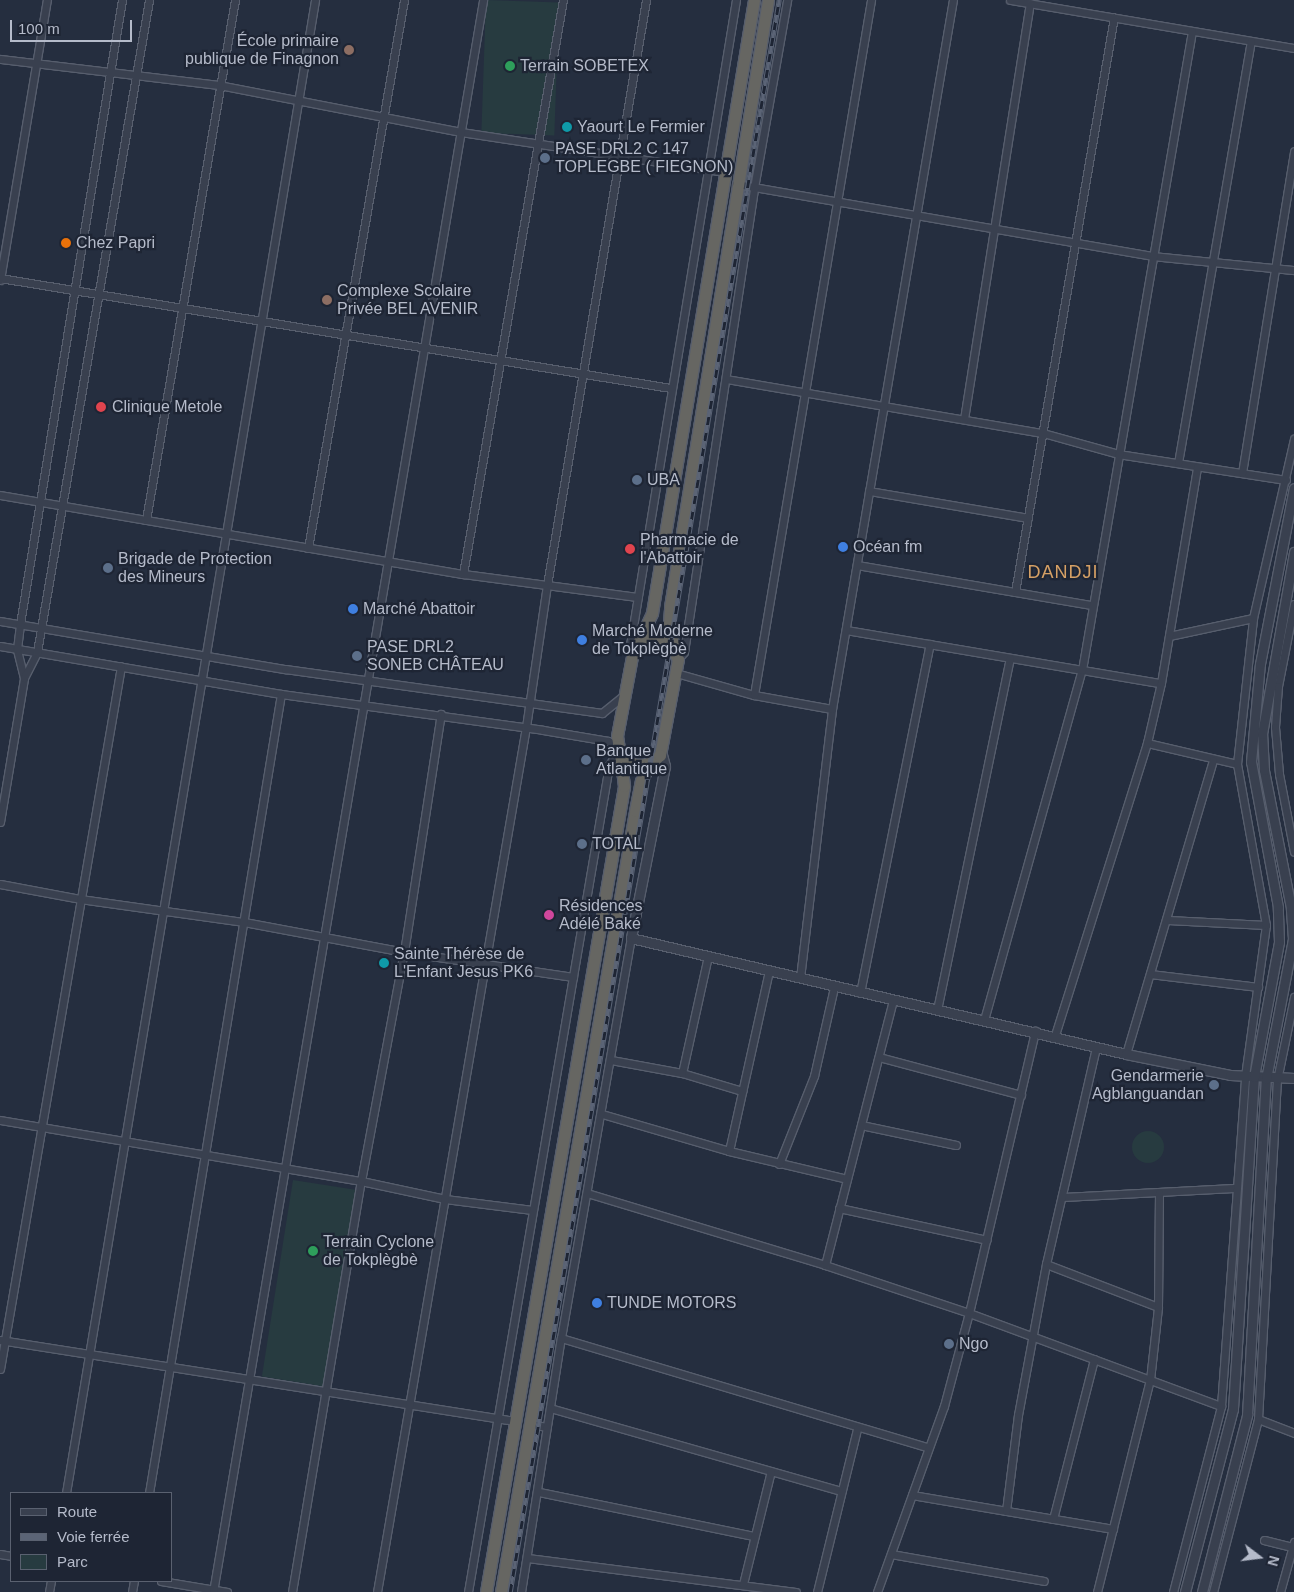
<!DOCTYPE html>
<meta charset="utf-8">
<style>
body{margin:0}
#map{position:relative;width:1294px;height:1592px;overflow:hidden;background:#252e3f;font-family:Arial,sans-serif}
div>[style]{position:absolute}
.green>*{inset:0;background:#273b40;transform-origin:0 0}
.round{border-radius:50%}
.roads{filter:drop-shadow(1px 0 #575e6d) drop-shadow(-1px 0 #575e6d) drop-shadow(0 1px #575e6d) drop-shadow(0 -1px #575e6d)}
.minor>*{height:7px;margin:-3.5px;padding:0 3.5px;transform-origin:3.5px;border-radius:3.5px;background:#39404f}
.tertiary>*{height:9px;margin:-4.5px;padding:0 4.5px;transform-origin:4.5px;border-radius:4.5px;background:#39404f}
.trunk>*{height:11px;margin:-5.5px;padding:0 5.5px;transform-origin:5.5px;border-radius:5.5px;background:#666662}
.rail>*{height:4.5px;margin-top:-2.25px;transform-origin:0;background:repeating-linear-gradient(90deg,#1e2534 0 8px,#5b6476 0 16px);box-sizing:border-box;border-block:1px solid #5b6476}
.dots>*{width:14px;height:14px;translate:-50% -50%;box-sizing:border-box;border:2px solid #1e2534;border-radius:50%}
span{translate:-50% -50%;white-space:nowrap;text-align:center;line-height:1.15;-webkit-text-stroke:4.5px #1e2534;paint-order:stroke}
.poi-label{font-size:16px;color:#b5bbca}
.right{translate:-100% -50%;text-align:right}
.left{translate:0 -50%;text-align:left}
.neighbourhood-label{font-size:18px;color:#d5a065;letter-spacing:1px}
.legend{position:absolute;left:10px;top:1492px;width:162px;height:90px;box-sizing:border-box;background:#1e2534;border:1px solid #5a6170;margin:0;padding:6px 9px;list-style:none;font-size:15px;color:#b5bbca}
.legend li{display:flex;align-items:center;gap:10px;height:25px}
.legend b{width:25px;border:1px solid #5a6170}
.north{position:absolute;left:1234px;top:1532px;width:50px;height:50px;-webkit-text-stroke:4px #1e2534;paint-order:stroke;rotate:105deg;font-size:14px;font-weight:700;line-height:20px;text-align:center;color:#b5bbca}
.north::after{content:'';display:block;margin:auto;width:18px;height:22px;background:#b5bbca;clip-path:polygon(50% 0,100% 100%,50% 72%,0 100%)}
.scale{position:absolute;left:10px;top:20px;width:122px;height:22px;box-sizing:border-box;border:2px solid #b5bbca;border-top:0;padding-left:6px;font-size:15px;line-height:18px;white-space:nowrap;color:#b5bbca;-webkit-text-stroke:4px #1e2534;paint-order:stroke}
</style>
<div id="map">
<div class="green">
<i style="left:486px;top:0;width:73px;height:133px;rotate:2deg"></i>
<i class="round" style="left:1132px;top:1131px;width:32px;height:32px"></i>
<i style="left:293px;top:1180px;width:63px;height:199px;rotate:9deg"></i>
</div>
<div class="roads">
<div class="minor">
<i style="left:1010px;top:0;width:288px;rotate:9.6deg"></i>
<i style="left:0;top:59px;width:221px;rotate:6.8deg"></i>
<i style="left:219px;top:85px;width:247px;rotate:11deg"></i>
<i style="left:461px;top:132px;width:267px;rotate:8.6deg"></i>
<i style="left:736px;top:184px;width:423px;rotate:9.8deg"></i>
<i style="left:1153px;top:256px;width:142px;rotate:5.7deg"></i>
<i style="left:0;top:278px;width:679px;rotate:9.32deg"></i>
<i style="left:0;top:280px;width:284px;rotate:-80.5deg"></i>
<i style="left:726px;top:379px;width:322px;rotate:9.7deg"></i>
<i style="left:1043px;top:433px;width:78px;rotate:15.6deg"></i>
<i style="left:1118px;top:454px;width:170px;rotate:8.8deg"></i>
<i style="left:964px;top:419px;width:421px;rotate:-81deg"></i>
<i style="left:1178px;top:463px;width:428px;rotate:-80.2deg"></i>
<i style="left:1242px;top:473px;width:326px;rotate:-80.8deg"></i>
<i style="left:869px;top:491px;width:161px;rotate:9.6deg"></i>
<i style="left:0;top:495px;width:470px;rotate:9.7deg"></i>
<i style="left:463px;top:574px;width:176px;rotate:7.5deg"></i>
<i style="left:146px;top:520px;width:528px;rotate:-80.29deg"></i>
<i style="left:308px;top:548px;width:556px;rotate:-80.06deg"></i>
<i style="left:857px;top:565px;width:238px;rotate:9.7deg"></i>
<i style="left:463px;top:574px;width:583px;rotate:-80.12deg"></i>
<i style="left:1015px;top:592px;width:583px;rotate:-80.23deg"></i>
<i style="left:1294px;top:604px;width:84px;rotate:101deg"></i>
<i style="left:1278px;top:686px;width:41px;rotate:94.2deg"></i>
<i style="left:1275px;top:727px;width:47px;rotate:85.1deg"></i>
<i style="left:1279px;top:774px;width:79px;rotate:79.1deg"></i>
<i style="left:0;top:621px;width:289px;rotate:9.6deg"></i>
<i style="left:285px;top:669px;width:320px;rotate:7.9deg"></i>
<i style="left:602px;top:713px;width:27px;rotate:-39deg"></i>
<i style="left:846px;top:630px;width:319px;rotate:9.6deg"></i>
<i style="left:1169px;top:636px;width:86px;rotate:-12.1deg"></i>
<i style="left:0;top:646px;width:285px;rotate:9.7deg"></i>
<i style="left:281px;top:694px;width:264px;rotate:7.8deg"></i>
<i style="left:543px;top:730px;width:66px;rotate:9.6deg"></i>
<i style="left:608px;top:741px;width:10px;rotate:29deg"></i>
<i style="left:629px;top:651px;width:660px;rotate:-80.67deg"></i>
<i style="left:678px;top:659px;width:9px;rotate:-49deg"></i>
<i style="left:684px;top:652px;width:469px;rotate:-81.4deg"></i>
<i style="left:754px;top:188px;width:191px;rotate:-80deg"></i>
<i style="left:676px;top:673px;width:81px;rotate:15.8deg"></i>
<i style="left:754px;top:695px;width:79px;rotate:10.2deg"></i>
<i style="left:24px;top:678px;width:30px;rotate:-104deg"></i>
<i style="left:17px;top:649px;width:25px;rotate:-83deg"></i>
<i style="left:20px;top:624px;width:632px;rotate:-80.72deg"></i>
<i style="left:754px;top:695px;width:705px;rotate:-80.44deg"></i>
<i style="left:1147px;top:743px;width:92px;rotate:13.1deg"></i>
<i style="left:0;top:822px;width:146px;rotate:-80.5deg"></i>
<i style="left:24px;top:678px;width:29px;rotate:-63deg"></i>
<i style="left:37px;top:652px;width:662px;rotate:-80.25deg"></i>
<i style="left:0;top:884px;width:81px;rotate:10.6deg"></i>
<i style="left:80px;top:899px;width:166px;rotate:8deg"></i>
<i style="left:244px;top:922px;width:163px;rotate:10.6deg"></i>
<i style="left:404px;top:952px;width:171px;rotate:8.4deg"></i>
<i style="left:1168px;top:920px;width:98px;rotate:2.9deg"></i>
<i style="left:708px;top:956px;width:120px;rotate:102.5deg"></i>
<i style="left:682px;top:1073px;width:63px;rotate:16.7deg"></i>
<i style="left:1150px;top:974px;width:109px;rotate:6.9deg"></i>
<i style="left:800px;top:978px;width:271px;rotate:-83.2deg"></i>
<i style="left:832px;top:709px;width:719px;rotate:-80.32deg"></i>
<i style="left:860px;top:993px;width:356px;rotate:-78.7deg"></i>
<i style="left:937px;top:1010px;width:359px;rotate:-78.3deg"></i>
<i style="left:984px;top:1020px;width:363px;rotate:-74.4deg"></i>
<i style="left:1082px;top:670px;width:648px;rotate:-80.23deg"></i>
<i style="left:1055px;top:1035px;width:306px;rotate:-72.5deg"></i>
<i style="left:1147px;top:743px;width:62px;rotate:-76.9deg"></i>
<i style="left:1161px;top:683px;width:219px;rotate:-80.5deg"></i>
<i style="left:1126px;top:1054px;width:306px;rotate:-73.5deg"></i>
<i style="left:879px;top:1057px;width:147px;rotate:15deg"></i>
<i style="left:611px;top:1060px;width:72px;rotate:10.4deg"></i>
<i style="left:602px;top:1114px;width:132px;rotate:16.2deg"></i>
<i style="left:729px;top:1151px;width:121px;rotate:13.3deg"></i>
<i style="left:0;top:1120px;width:366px;rotate:9.6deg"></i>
<i style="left:361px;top:1181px;width:86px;rotate:12.1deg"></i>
<i style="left:445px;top:1199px;width:88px;rotate:7.2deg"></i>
<i style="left:861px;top:1125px;width:97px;rotate:11.9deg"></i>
<i style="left:729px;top:1151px;width:185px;rotate:-77.5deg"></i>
<i style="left:779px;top:1164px;width:95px;rotate:-68.3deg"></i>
<i style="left:814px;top:1076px;width:91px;rotate:-77.3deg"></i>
<i style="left:587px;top:1193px;width:249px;rotate:16.8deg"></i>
<i style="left:825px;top:1265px;width:152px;rotate:18.4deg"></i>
<i style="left:969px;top:1313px;width:269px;rotate:20.3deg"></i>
<i style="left:1062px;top:1197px;width:173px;rotate:-3deg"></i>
<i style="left:839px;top:1208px;width:151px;rotate:12.2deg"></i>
<i style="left:1046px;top:1264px;width:120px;rotate:21deg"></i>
<i style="left:825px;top:1265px;width:273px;rotate:-75.6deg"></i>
<i style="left:561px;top:1338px;width:381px;rotate:16.6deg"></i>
<i style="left:0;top:1340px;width:521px;rotate:8.94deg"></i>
<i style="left:0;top:1369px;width:713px;rotate:-80.23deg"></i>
<i style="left:550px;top:1408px;width:303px;rotate:15.9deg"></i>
<i style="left:1258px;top:1419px;width:39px;rotate:21deg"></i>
<i style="left:530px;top:1424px;width:17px;rotate:10deg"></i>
<i style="left:539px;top:1492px;width:219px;rotate:11.6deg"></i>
<i style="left:66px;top:1493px;width:1514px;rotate:-80.53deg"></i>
<i style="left:149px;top:1493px;width:810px;rotate:-80.62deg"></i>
<i style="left:912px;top:1495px;width:204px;rotate:9.6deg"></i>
<i style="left:1006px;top:1511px;width:97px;rotate:-82.9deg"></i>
<i style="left:1018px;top:1415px;width:154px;rotate:-79.5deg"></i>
<i style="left:1046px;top:1264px;width:223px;rotate:-77deg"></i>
<i style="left:1053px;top:1519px;width:165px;rotate:-75.6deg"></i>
<i style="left:1264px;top:1540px;width:30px;rotate:14deg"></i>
<i style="left:0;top:1554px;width:11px;rotate:10deg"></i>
<i style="left:891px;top:1554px;width:155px;rotate:10deg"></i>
<i style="left:527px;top:1558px;width:271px;rotate:7.2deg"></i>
<i style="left:161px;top:1581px;width:67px;rotate:9.5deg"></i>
<i style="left:743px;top:1584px;width:116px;rotate:-76.1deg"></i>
<i style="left:49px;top:1592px;width:11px;rotate:-80deg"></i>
<i style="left:132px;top:1592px;width:11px;rotate:-80deg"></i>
<i style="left:213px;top:1592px;width:1615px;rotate:-80.37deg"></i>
<i style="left:292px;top:1592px;width:417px;rotate:-80.5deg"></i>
<i style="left:361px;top:1181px;width:233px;rotate:-79.4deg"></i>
<i style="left:404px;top:952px;width:241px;rotate:-81.2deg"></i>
<i style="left:377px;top:1592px;width:878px;rotate:-80.23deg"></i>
<i style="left:526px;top:727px;width:144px;rotate:-81.6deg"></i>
<i style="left:547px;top:585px;width:593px;rotate:-80.39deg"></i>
<i style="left:468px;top:1592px;width:839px;rotate:-80.32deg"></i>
<i style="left:609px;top:765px;width:17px;rotate:-57deg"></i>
<i style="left:521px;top:1592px;width:257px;rotate:-81.1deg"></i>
<i style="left:561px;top:1338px;width:406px;rotate:-80.1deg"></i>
<i style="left:817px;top:1592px;width:168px;rotate:-76.2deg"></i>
<i style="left:877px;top:1592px;width:198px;rotate:-70.2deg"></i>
<i style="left:944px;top:1406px;width:96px;rotate:-75deg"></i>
<i style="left:969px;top:1313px;width:290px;rotate:-76.8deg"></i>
<i style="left:1097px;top:1592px;width:219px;rotate:-76deg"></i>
<i style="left:1150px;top:1380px;width:73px;rotate:-83.7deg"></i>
<i style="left:1158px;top:1307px;width:114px;rotate:-89.5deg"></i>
<i style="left:1173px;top:1592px;width:192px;rotate:-75.5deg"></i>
<i style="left:1221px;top:1406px;width:331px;rotate:-85.8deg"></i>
<i style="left:1245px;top:1076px;width:152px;rotate:-82.1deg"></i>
<i style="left:1266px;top:925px;width:164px;rotate:-100.2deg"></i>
<i style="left:1237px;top:764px;width:147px;rotate:-83.7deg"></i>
<i style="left:1253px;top:618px;width:184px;rotate:-77.1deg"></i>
<i style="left:1213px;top:1592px;width:179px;rotate:-75.4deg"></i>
<i style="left:1258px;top:1419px;width:340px;rotate:-86.8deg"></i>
<i style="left:1277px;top:1080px;width:85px;rotate:-78.4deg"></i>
<i style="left:1280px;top:1592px;width:52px;rotate:-74.4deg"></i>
</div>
<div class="tertiary">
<i style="left:661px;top:751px;width:16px;rotate:75deg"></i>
<i style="left:665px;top:766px;width:175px;rotate:101.2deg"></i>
<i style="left:631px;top:938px;width:508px;rotate:13.19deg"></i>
<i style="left:1126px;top:1054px;width:106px;rotate:11.4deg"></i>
<i style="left:1230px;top:1075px;width:64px;rotate:2.7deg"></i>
<i style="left:1185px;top:1592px;width:189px;rotate:-75.3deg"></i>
<i style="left:1233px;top:1409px;width:333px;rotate:-86.4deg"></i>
<i style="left:1254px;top:1077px;width:137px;rotate:-79.5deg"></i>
<i style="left:1279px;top:942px;width:35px;rotate:-92deg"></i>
<i style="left:1278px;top:907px;width:147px;rotate:-100.5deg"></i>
<i style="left:1251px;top:762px;width:98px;rotate:-84.8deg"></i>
<i style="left:1260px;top:664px;width:179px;rotate:-79.1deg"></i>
<i style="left:1202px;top:1592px;width:183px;rotate:-75.7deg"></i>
<i style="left:1247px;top:1415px;width:337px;rotate:-86.8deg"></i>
<i style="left:1266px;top:1079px;width:143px;rotate:-79.1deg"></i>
<i style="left:1293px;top:939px;width:31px;rotate:-94deg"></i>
<i style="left:1291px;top:908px;width:141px;rotate:-101.1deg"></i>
<i style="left:1264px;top:770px;width:36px;rotate:-93deg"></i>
<i style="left:1262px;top:734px;width:185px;rotate:-80deg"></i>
</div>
<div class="trunk">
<i style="left:649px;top:636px;width:16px;rotate:11deg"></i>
<i style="left:665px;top:639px;width:24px;rotate:57deg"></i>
<i style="left:678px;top:659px;width:98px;rotate:100.6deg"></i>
<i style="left:660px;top:755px;width:11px;rotate:139deg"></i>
<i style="left:652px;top:762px;width:11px;rotate:165deg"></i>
<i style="left:641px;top:765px;width:13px;rotate:-167deg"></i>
<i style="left:628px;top:762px;width:11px;rotate:-139deg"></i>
<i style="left:620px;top:755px;width:19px;rotate:-99deg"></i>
<i style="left:617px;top:736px;width:92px;rotate:-79.3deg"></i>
<i style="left:634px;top:646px;width:18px;rotate:-34deg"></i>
<i style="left:639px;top:641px;width:31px;rotate:-65deg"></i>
<i style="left:652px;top:613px;width:621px;rotate:-80.55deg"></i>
<i style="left:674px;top:648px;width:25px;rotate:-101deg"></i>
<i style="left:669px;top:623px;width:16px;rotate:-86deg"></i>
<i style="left:670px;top:607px;width:615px;rotate:-80.83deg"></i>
<i style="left:486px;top:1592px;width:818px;rotate:-80.28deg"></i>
<i style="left:624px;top:786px;width:31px;rotate:-97deg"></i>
<i style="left:501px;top:1592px;width:792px;rotate:-80.26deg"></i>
<i style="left:635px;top:811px;width:31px;rotate:-79deg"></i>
<i style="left:641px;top:781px;width:21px;rotate:-62deg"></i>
</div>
</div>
<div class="rail">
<i style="left:510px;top:1592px;width:1615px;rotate:-80.41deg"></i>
</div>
<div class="dots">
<i style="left:349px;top:50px;background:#8d6e63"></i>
<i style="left:510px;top:66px;background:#2e9e5b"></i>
<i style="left:567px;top:127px;background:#0f9aa8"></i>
<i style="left:545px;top:158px;background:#5c6f8a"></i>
<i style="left:66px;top:243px;background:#e8710a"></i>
<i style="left:327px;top:300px;background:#8d6e63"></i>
<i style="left:101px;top:407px;background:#e0444e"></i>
<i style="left:637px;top:480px;background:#5c6f8a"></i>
<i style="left:843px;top:547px;background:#3f7fe0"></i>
<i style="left:630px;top:549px;background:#e0444e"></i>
<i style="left:108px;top:568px;background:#5c6f8a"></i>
<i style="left:353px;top:609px;background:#3f7fe0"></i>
<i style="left:582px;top:640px;background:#3f7fe0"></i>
<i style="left:357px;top:656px;background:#5c6f8a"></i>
<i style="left:586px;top:760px;background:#5c6f8a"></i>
<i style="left:582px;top:844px;background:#5c6f8a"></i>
<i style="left:549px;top:915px;background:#d1479c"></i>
<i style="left:384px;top:963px;background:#0f9aa8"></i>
<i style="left:1214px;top:1085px;background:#5c6f8a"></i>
<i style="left:313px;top:1251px;background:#2e9e5b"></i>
<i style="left:597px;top:1303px;background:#3f7fe0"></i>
<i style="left:949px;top:1344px;background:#5c6f8a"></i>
</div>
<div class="poi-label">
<span class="right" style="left:339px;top:50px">École primaire<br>publique de Finagnon</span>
<span class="left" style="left:520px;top:66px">Terrain SOBETEX</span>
<span class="left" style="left:577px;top:127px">Yaourt Le Fermier</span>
<span class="left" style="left:555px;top:158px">PASE DRL2 C 147<br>TOPLEGBE ( FIEGNON)</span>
<span class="left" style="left:76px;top:243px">Chez Papri</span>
<span class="left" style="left:337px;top:300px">Complexe Scolaire<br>Privée BEL AVENIR</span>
<span class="left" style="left:112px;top:407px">Clinique Metole</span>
<span class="left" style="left:647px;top:480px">UBA</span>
<span class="left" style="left:640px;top:549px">Pharmacie de<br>l'Abattoir</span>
<span class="left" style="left:853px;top:547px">Océan fm</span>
<span class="left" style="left:118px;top:568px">Brigade de Protection<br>des Mineurs</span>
<span class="left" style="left:363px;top:609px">Marché Abattoir</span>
<span class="left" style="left:592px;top:640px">Marché Moderne<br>de Tokplègbè</span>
<span class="left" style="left:367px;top:656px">PASE DRL2<br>SONEB CHÂTEAU</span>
<span class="left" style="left:596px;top:760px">Banque<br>Atlantique</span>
<span class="left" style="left:592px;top:844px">TOTAL</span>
<span class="left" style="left:559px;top:915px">Résidences<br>Adélé Baké</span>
<span class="left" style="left:394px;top:963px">Sainte Thérèse de<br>L'Enfant Jesus PK6</span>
<span class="right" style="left:1204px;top:1085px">Gendarmerie<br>Agblanguandan</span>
<span class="left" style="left:323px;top:1251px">Terrain Cyclone<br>de Tokplègbè</span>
<span class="left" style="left:607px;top:1303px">TUNDE MOTORS</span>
<span class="left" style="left:959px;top:1344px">Ngo</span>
</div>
<div class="neighbourhood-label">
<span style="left:1063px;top:572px">DANDJI</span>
</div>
<ul class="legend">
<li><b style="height:6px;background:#39404f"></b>Route</li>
<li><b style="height:6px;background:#5b6476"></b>Voie ferrée</li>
<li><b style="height:14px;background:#273b40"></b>Parc</li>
</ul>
<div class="north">N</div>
<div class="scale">100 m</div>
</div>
